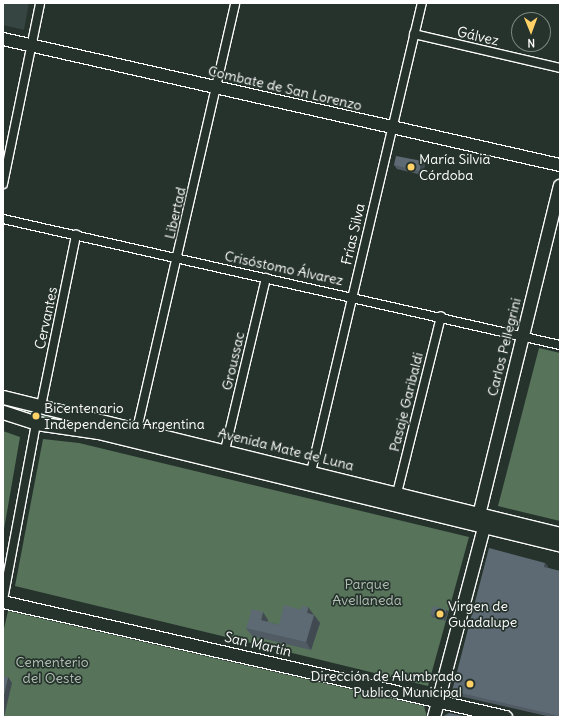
<!DOCTYPE html>
<meta charset="utf-8">
<style>
body{margin:0}
#map{position:relative;width:563px;height:720px;overflow:hidden;background:#26332d;font-family:Delius,sans-serif}
div>[style]{position:absolute}
.built>*{inset:0;background:#364442}
.green>*{inset:0;background:#57735a}
.roads{filter:drop-shadow(1px 0 #fff) drop-shadow(-1px 0 #fff) drop-shadow(0 1px #fff) drop-shadow(0 -1px #fff)}
.street>*{height:8px;margin:-4px;padding:0 4px;transform-origin:4px;border-radius:4px;background:#26332d}
.secondary>*{height:12px;margin:-6px;padding:0 6px;transform-origin:6px;border-radius:6px;background:#26332d}
.primary>*{height:13px;margin:-6.5px;padding:0 6.5px;transform-origin:6.5px;border-radius:6.5px;background:#26332d}
.wall>*{inset:0;background:#505b64}
.shaded-wall>*{inset:0;background:#414a51}
.building>*{inset:0;background:#5d6a74;transform-origin:0 0}
.dots>*{width:11px;height:11px;translate:-50% -50%;box-sizing:border-box;border:2px solid #26332d;border-radius:50%}
span{translate:-50% -50%;white-space:nowrap;text-align:center;line-height:1.15;-webkit-text-stroke:3.5px #26332d;paint-order:stroke}
.street-label{font-size:14px;color:#fff}
.poi-label{font-size:14px;color:#fff}
.left{translate:0 -50%;text-align:left}
.right{translate:-100% -50%;text-align:right}
.park-label{font-size:14px;color:#b3c0b5}
.frame{position:absolute;inset:0;border:4px solid #fff;pointer-events:none}
.north{position:absolute;left:511px;top:12px;width:40px;height:40px;box-sizing:border-box;background:#26332d;border:1px solid #7d8581;border-radius:50%;rotate:179deg;font-size:11px;font-weight:700;line-height:16px;text-align:center;color:#fff}
.north::after{content:'';display:block;margin:auto;width:14px;height:18px;background:#ffd166;clip-path:polygon(50% 0,100% 100%,50% 72%,0 100%)}
</style>
<div id="map">
<div class="built">
<i style="clip-path:polygon(3px 3px,29px 3px,24px 30px,3px 25px)"></i>
</div>
<div class="green">
<i style="clip-path:polygon(539px 348px,560px 353px,560px 521px,498px 506px)"></i>
<i style="clip-path:polygon(3px 404px,99px 426px,34px 417px,3px 407px)"></i>
<i style="clip-path:polygon(3px 431px,20px 437px,3px 535px)"></i>
<i style="clip-path:polygon(43px 439px,79px 443px,469px 537px,428px 686px,15px 586px)"></i>
<i style="clip-path:polygon(8px 611px,424px 706px,427px 717px,3px 717px,3px 633px)"></i>
</div>
<div class="roads">
<div class="street">
<i style="left:414px;top:34px;width:150px;rotate:13.1deg"></i>
<i style="left:3px;top:184px;width:185px;rotate:-78.4deg"></i>
<i style="left:3px;top:219px;width:571px;rotate:12.75deg"></i>
<i style="left:41px;top:406px;width:175px;rotate:-78.4deg"></i>
<i style="left:137px;top:429px;width:437px;rotate:-77deg"></i>
<i style="left:225px;top:450px;width:177px;rotate:-76.6deg"></i>
<i style="left:311px;top:472px;width:482px;rotate:-76.7deg"></i>
<i style="left:397px;top:493px;width:182px;rotate:-76deg"></i>
<i style="left:3px;top:600px;width:180px;rotate:-79.4deg"></i>
</div>
<div class="secondary">
<i style="left:3px;top:39px;width:571px;rotate:12.75deg"></i>
<i style="left:3px;top:602px;width:516px;rotate:12.88deg"></i>
<i style="left:434px;top:717px;width:196px;rotate:-75.2deg"></i>
<i style="left:484px;top:528px;width:14px;rotate:-111deg"></i>
<i style="left:479px;top:515px;width:339px;rotate:-76.2deg"></i>
</div>
<div class="primary">
<i style="left:3px;top:397px;width:574px;rotate:13.82deg"></i>
<i style="left:3px;top:412px;width:35px;rotate:18deg"></i>
<i style="left:36px;top:423px;width:63px;rotate:8.3deg"></i>
<i style="left:98px;top:432px;width:476px;rotate:13.7deg"></i>
</div>
</div>
<div class="wall">
<i style="clip-path:polygon(422px 161px,425px 165px,422px 175px,397px 169px,394px 165px)"></i>
<i style="clip-path:polygon(548px 566px,548px 568px,560px 571px,560px 717px,551px 717px,455px 695px,452px 691px)"></i>
<i style="clip-path:polygon(301px 610px,314px 615px,320px 623px,311px 650px,252px 636px,246px 628px,268px 620px,268px 622px,279px 625px)"></i>
<i style="clip-path:polygon(446px 610px,448px 611px,445px 621px,432px 617px,431px 615px)"></i>
</div>
<div class="shaded-wall">
<i style="clip-path:polygon(422px 161px,425px 165px,422px 175px,419px 171px)"></i>
<i style="clip-path:polygon(545px 563px,548px 566px,547px 571px,544px 567px)"></i>
<i style="clip-path:polygon(308px 607px,314px 615px,307px 613px)"></i>
<i style="clip-path:polygon(446px 610px,448px 611px,445px 621px,444px 619px)"></i>
<i style="clip-path:polygon(263px 612px,268px 620px,266px 628px,261px 620px)"></i>
<i style="clip-path:polygon(314px 615px,320px 623px,311px 650px,306px 642px)"></i>
<i style="clip-path:polygon(8px 677px,12px 683px,4px 717px,3px 717px,3px 699px)"></i>
</div>
<div class="building">
<i style="clip-path:polygon(396px 156px,422px 161px,419px 171px,394px 165px)"></i>
<i style="clip-path:polygon(489px 548px,545px 563px,544px 567px,560px 571px,560px 716px,452px 691px)"></i>
<i style="clip-path:polygon(284px 605px,301px 610px,302px 606px,308px 607px,307px 613px,314px 615px,306px 642px,246px 628px,252px 609px,263px 612px,261px 620px,279px 625px)"></i>
<i style="left:433px;top:606px;width:14px;height:9px;rotate:17deg"></i>
<i style="clip-path:polygon(3px 676px,8px 677px,3px 699px)"></i>
<i style="clip-path:polygon(449px 713px,468px 717px,442px 717px)"></i>
</div>
<div class="dots">
<i style="left:411px;top:167px;background:#ffd166"></i>
<i style="left:36px;top:416px;background:#ffd166"></i>
<i style="left:440px;top:614px;background:#ffd166"></i>
<i style="left:470px;top:684px;background:#ffd166"></i>
</div>
<div class="street-label">
<span style="left:478px;top:36px;rotate:13deg">Gálvez</span>
<span style="left:285px;top:88px;rotate:13deg">Combate de San Lorenzo</span>
<span style="left:175px;top:213px;rotate:-77deg">Libertad</span>
<span style="left:353px;top:234px;rotate:-77deg">Frías Silva</span>
<span style="left:284px;top:268px;rotate:12deg">Crisóstomo Álvarez</span>
<span style="left:46px;top:318px;rotate:-78deg">Cervantes</span>
<span style="left:504px;top:347px;rotate:-76deg">Carlos Pellegrini</span>
<span style="left:233px;top:361px;rotate:-77deg">Groussac</span>
<span style="left:406px;top:402px;rotate:-76deg">Pasaje Garibaldi</span>
<span style="left:286px;top:449px;rotate:14deg">Avenida Mate de Luna</span>
<span style="left:258px;top:644px;rotate:13deg">San Martín</span>
</div>
<div class="poi-label">
<span class="left" style="left:419px;top:167px">María Silvia<br>Córdoba</span>
<span class="left" style="left:44px;top:416px">Bicentenario<br>Independencia Argentina</span>
<span class="left" style="left:448px;top:614px">Virgen de<br>Guadalupe</span>
<span class="right" style="left:462px;top:684px">Dirección de Alumbrado<br>Publico Municipal</span>
</div>
<div class="park-label">
<span style="left:367px;top:592px">Parque<br>Avellaneda</span>
<span style="left:52px;top:670px">Cementerio<br>del Oeste</span>
</div>
<div class="frame"></div>
<div class="north">N</div>
</div>
